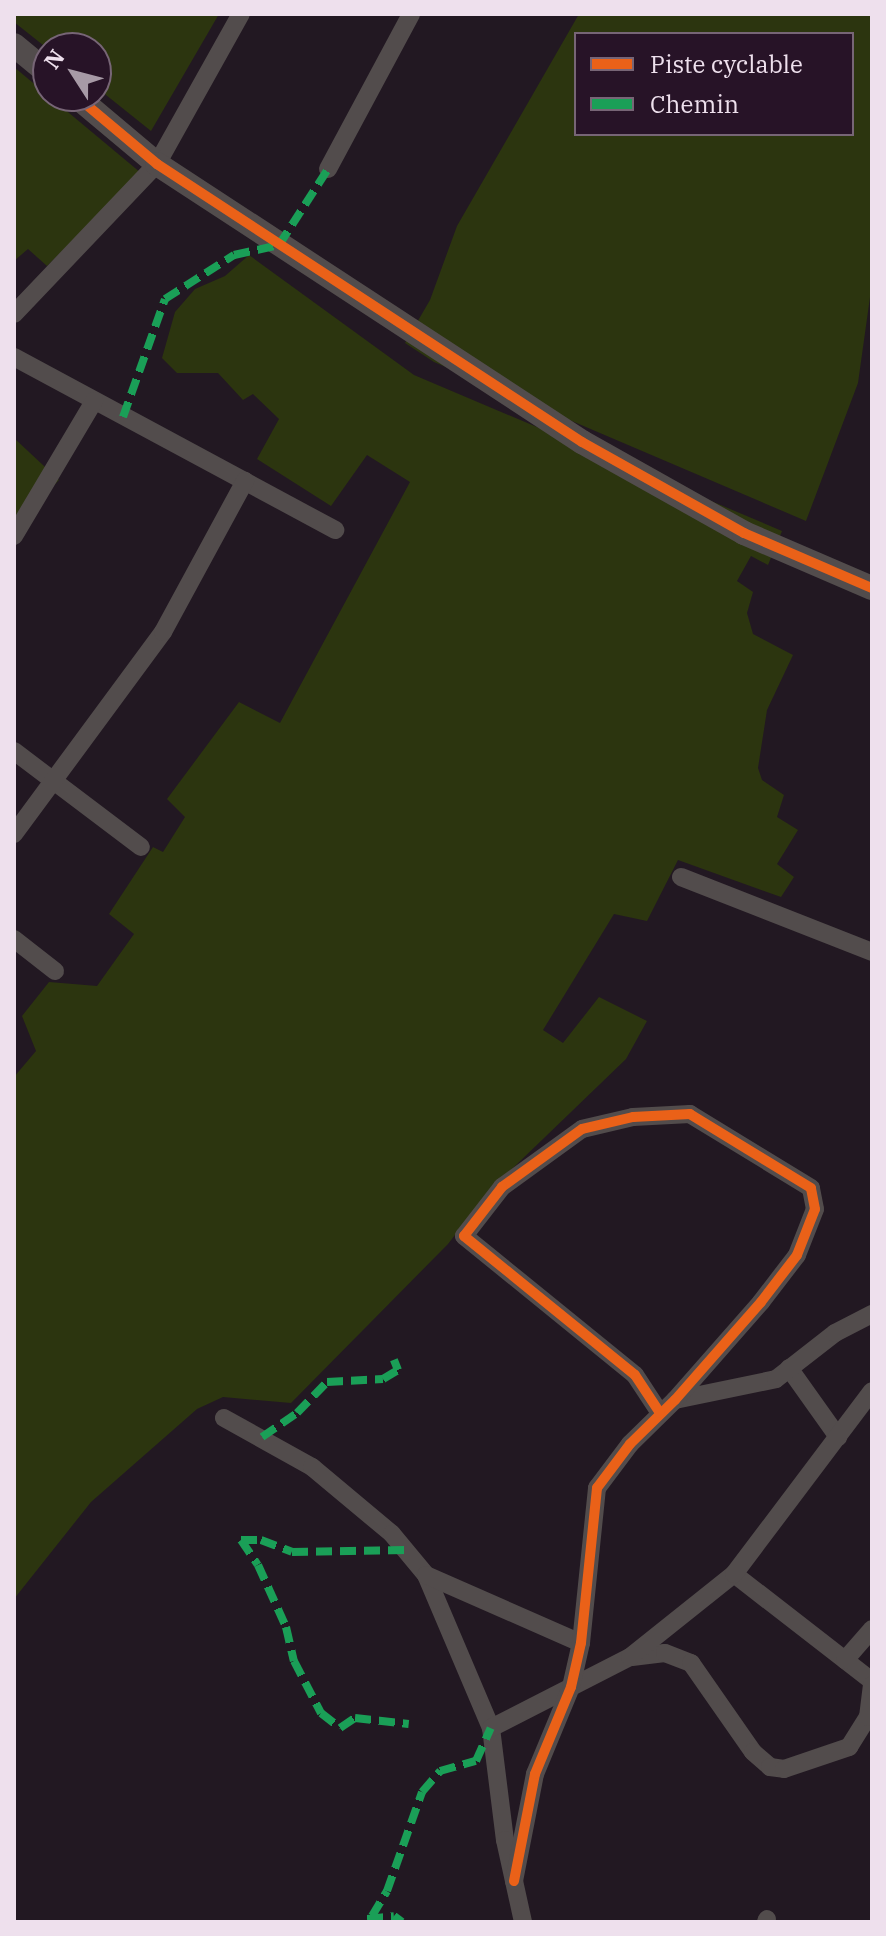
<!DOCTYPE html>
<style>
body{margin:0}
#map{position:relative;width:886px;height:1936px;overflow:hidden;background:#221822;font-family:"IBM Plex Serif",serif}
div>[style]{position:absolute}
.green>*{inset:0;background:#2c350f}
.minor>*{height:18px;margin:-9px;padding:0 9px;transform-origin:9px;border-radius:9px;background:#524c4c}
.tertiary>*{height:24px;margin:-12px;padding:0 12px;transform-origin:12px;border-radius:12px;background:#524c4c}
.quiet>*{height:8px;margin-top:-4px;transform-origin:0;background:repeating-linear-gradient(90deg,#1a9f57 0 16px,transparent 0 24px)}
.cycleway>*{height:10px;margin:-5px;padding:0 5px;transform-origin:5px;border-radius:5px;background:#ea6118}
span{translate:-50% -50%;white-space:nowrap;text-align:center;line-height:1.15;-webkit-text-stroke:8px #271327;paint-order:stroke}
.frame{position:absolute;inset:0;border:16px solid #eee0ed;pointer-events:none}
.legend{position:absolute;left:574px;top:32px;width:280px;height:104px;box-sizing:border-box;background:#271327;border:2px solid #776576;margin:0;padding:10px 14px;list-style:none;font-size:24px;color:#eee0ed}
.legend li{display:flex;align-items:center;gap:16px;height:40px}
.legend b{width:40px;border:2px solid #776576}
.north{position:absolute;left:32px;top:32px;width:80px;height:80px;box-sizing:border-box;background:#271327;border:2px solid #776576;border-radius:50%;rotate:306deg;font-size:22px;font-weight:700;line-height:32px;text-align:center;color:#eee0ed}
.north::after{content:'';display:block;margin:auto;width:28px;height:36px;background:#a79aa6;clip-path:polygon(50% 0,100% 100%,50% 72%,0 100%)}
</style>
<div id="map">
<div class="green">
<i style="clip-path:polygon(14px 14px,219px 14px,151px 131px,96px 87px,96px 48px,48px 49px,14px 22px)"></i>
<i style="clip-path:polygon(evenodd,579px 14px,872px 14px,872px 283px,858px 383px,806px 521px,434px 362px,405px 343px,430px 300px,457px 226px,579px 14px,576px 34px,852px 34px,852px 134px,576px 134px,576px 34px)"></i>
<i style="clip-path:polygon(14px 67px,141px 173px,47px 266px,28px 249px,14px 261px)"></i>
<i style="clip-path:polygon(249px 255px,414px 375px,782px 531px,768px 565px,751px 556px,737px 581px,753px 592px,747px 613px,753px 634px,793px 655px,767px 710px,758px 768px,762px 780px,784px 795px,777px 817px,798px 830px,777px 864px,794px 877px,781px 897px,678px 860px,647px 921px,614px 914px,543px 1030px,563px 1043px,599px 997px,647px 1021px,626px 1059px,490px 1190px,448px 1244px,291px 1403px,223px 1397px,197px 1409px,91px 1502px,14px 1599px,14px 1077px,36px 1051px,22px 1016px,49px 982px,97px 986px,134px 934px,109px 914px,153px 847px,163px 852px,185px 817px,167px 799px,239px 702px,280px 723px,410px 482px,367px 455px,331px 506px,257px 459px,279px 419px,253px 394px,243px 400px,218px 373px,177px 373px,162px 358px,175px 312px,195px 289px,225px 276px)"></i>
<i style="clip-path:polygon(14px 438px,59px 480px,14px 528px)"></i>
</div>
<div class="minor">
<i style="left:328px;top:169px;width:176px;rotate:-61.8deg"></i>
<i style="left:14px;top:314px;width:207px;rotate:-46.4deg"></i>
<i style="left:157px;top:164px;width:172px;rotate:-60.8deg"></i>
<i style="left:14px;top:357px;width:365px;rotate:28.3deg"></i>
<i style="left:14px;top:536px;width:157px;rotate:-59.3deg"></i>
<i style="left:14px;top:751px;width:159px;rotate:37.1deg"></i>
<i style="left:14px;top:834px;width:251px;rotate:-53.6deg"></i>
<i style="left:163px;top:632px;width:172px;rotate:-61.5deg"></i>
<i style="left:681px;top:877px;width:205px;rotate:21.4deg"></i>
<i style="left:14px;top:939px;width:52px;rotate:38deg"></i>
<i style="left:789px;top:1368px;width:85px;rotate:54.6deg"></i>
<i style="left:675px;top:1400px;width:103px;rotate:-11.7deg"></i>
<i style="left:776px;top:1379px;width:75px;rotate:-37.9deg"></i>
<i style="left:835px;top:1333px;width:42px;rotate:-27.2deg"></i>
<i style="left:224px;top:1418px;width:101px;rotate:29.1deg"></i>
<i style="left:312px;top:1467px;width:104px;rotate:39.9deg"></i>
<i style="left:392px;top:1534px;width:53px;rotate:50.3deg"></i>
<i style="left:426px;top:1575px;width:166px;rotate:67deg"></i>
<i style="left:491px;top:1728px;width:113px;rotate:82.9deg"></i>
<i style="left:505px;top:1840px;width:84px;rotate:77.6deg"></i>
<i style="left:734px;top:1574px;width:175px;rotate:37.8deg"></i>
<i style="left:426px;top:1575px;width:169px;rotate:23.7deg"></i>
<i style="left:632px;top:1657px;width:33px;rotate:-7deg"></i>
<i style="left:665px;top:1653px;width:28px;rotate:21deg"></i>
<i style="left:691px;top:1663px;width:108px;rotate:55.1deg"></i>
<i style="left:753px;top:1752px;width:23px;rotate:41deg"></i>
<i style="left:770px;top:1767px;width:14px;rotate:8deg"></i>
<i style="left:784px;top:1769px;width:69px;rotate:-18.7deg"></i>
<i style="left:849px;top:1747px;width:36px;rotate:-58deg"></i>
<i style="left:868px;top:1717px;width:32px;rotate:-83deg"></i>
<i style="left:845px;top:1660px;width:41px;rotate:-48.9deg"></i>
<i style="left:491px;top:1728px;width:156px;rotate:-27.1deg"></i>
<i style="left:630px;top:1657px;width:133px;rotate:-38.6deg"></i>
<i style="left:734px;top:1574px;width:229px;rotate:-53deg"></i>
<i style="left:514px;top:1881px;width:109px;rotate:-78.9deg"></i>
<i style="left:535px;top:1774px;width:94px;rotate:-67.5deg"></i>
<i style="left:571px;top:1687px;width:45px;rotate:-77.2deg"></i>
<i style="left:581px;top:1643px;width:156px;rotate:-84.1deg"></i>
<i style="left:597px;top:1488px;width:55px;rotate:-53.1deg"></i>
<i style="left:630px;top:1444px;width:63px;rotate:-44.4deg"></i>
<i style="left:675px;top:1400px;width:130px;rotate:-48.7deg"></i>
<i style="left:761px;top:1302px;width:59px;rotate:-52.5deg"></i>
<i style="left:797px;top:1255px;width:49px;rotate:-68.6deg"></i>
<i style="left:815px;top:1209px;width:21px;rotate:-101deg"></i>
<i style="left:811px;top:1188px;width:142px;rotate:-148.6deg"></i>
<i style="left:690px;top:1114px;width:57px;rotate:177deg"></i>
<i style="left:633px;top:1117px;width:52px;rotate:166.8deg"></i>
<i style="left:582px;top:1129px;width:99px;rotate:144.1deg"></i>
<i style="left:502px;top:1187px;width:62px;rotate:127.8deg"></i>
<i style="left:464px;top:1236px;width:220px;rotate:39.1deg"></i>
<i style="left:635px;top:1375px;width:45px;rotate:56.7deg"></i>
<i style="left:766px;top:1922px;width:3px;rotate:-72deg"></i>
</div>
<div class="tertiary">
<i style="left:14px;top:45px;width:44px;rotate:39.5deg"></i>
<i style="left:76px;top:96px;width:106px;rotate:40deg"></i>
<i style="left:157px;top:164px;width:508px;rotate:33.19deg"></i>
<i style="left:582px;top:442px;width:186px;rotate:29.3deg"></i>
<i style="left:744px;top:533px;width:139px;rotate:23.3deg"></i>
</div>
<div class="quiet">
<i style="left:123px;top:417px;width:125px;rotate:-70.4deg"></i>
<i style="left:165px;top:299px;width:82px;rotate:-32.5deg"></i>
<i style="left:234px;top:255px;width:46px;rotate:-12.5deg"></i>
<i style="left:279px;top:245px;width:90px;rotate:-57.2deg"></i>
<i style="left:262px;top:1437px;width:42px;rotate:-34.4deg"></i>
<i style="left:297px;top:1413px;width:43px;rotate:-45.9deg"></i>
<i style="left:327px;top:1382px;width:56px;rotate:-3.1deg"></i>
<i style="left:383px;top:1379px;width:17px;rotate:-31deg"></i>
<i style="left:398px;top:1370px;width:11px;rotate:-112deg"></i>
<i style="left:241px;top:1540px;width:30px;rotate:56deg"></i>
<i style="left:258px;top:1565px;width:68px;rotate:65.7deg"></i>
<i style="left:286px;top:1627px;width:35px;rotate:77deg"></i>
<i style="left:294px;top:1661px;width:59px;rotate:62.6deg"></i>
<i style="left:321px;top:1713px;width:24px;rotate:38deg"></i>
<i style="left:340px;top:1728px;width:18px;rotate:-34deg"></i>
<i style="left:355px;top:1718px;width:54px;rotate:6.3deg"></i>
<i style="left:241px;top:1540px;width:20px"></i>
<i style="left:261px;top:1540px;width:33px;rotate:21deg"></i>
<i style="left:292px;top:1552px;width:114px;rotate:-1deg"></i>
<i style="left:372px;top:1916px;width:29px;rotate:-59deg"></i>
<i style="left:387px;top:1891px;width:105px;rotate:-70.5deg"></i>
<i style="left:422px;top:1792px;width:28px;rotate:-49deg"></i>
<i style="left:440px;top:1771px;width:37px;rotate:-16deg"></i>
<i style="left:476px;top:1761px;width:36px;rotate:-66deg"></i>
<i style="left:367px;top:1919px;width:27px;rotate:-6deg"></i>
<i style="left:394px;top:1916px;width:10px;rotate:37deg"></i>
</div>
<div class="cycleway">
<i style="left:76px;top:96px;width:106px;rotate:40deg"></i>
<i style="left:157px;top:164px;width:508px;rotate:33.19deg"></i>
<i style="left:582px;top:442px;width:186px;rotate:29.3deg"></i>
<i style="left:744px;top:533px;width:139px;rotate:23.3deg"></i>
<i style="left:514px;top:1881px;width:109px;rotate:-78.9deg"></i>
<i style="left:535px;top:1774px;width:94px;rotate:-67.5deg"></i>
<i style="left:571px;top:1687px;width:45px;rotate:-77.2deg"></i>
<i style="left:581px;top:1643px;width:156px;rotate:-84.1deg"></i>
<i style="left:597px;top:1488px;width:55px;rotate:-53.1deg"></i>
<i style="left:630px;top:1444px;width:63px;rotate:-44.4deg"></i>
<i style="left:675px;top:1400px;width:130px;rotate:-48.7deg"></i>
<i style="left:761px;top:1302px;width:59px;rotate:-52.5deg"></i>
<i style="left:797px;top:1255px;width:49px;rotate:-68.6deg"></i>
<i style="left:815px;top:1209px;width:21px;rotate:-101deg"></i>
<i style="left:811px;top:1188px;width:142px;rotate:-148.6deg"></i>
<i style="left:690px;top:1114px;width:57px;rotate:177deg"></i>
<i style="left:633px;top:1117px;width:52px;rotate:166.8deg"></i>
<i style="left:582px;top:1129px;width:99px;rotate:144.1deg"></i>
<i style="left:502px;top:1187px;width:62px;rotate:127.8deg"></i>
<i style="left:464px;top:1236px;width:220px;rotate:39.1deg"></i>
<i style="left:635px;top:1375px;width:45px;rotate:56.7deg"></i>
</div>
<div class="frame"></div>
<ul class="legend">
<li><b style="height:10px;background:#ea6118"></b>Piste cyclable</li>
<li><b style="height:10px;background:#1a9f57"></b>Chemin</li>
</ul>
<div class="north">N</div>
</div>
